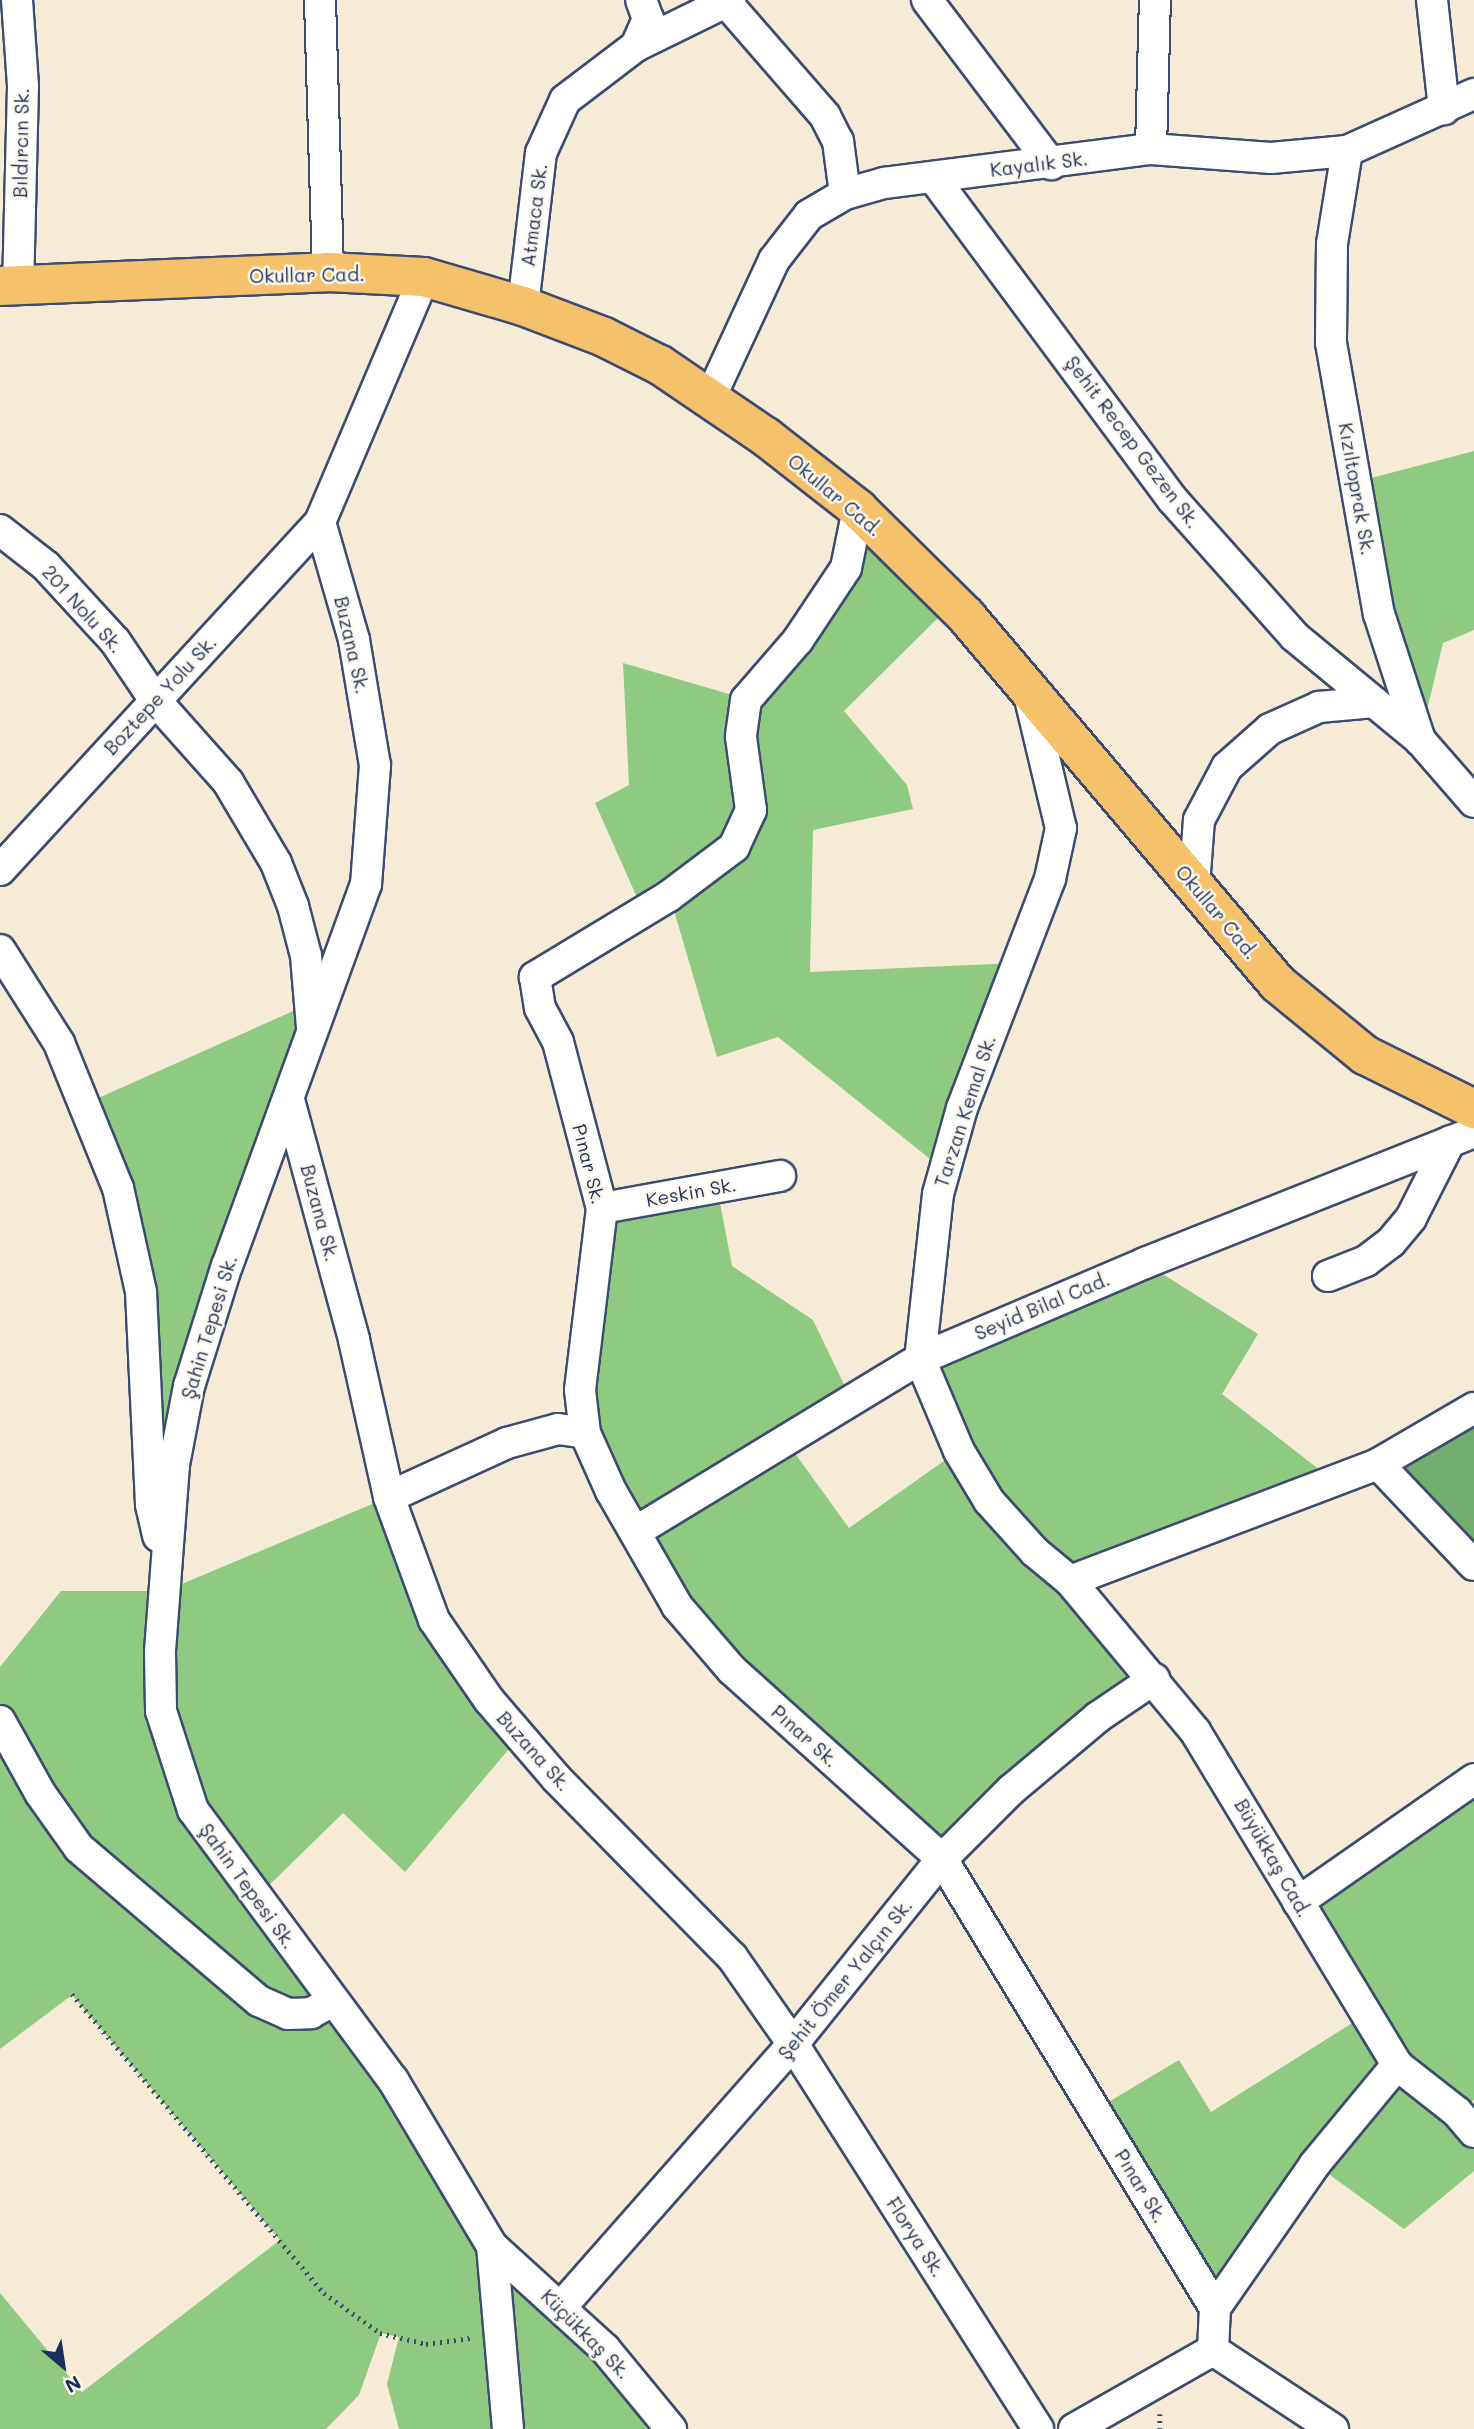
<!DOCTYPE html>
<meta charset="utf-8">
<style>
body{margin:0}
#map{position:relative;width:1474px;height:2429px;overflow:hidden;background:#f6ebd6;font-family:Mali,sans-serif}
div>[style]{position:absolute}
.green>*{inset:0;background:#8ecb81}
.forest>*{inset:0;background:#72af6f}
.path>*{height:4.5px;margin-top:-2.25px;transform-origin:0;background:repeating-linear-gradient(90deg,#3c4b70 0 2px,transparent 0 7px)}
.roads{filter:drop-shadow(2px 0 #3c4b70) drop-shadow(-2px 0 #3c4b70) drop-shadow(0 2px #3c4b70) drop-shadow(0 -2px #3c4b70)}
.minor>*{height:30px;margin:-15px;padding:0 15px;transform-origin:15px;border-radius:15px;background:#fff}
.major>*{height:38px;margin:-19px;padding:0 19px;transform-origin:19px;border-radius:19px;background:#f6c16b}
span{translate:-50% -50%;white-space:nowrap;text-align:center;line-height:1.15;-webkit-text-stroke:5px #fbf7ec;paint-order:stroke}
.street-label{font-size:19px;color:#1b2f5e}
.north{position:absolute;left:28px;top:2331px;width:70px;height:70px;-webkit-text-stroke:5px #fbf7ec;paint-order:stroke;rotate:151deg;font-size:19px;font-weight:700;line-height:28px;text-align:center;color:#1b2f5e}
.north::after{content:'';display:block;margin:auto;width:24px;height:32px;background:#1b2f5e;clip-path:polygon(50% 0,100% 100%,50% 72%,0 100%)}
</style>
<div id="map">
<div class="green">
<i style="clip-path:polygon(1474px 451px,1474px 630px,1443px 643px,1420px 740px,1356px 482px)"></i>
<i style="clip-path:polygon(858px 509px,953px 603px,844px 711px,907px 785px,913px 809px,813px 830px,810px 972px,1016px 963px,945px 1171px,778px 1037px,717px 1057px,670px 897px,643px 911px,595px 803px,629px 785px,623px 663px,746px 699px,798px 640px)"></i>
<i style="clip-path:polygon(309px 1004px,227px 1265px,166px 1568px,147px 1389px,87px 1103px)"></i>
<i style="clip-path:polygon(717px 1187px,732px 1266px,813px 1320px,852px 1401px,786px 1441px,849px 1528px,958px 1451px,920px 1359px,1145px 1263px,1258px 1334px,1222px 1394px,1334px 1481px,1070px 1581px,1154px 1679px,942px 1859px,677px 1606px,580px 1390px,602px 1208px)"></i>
<i style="clip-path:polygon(389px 1497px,408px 1557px,520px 1736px,405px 1872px,343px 1813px,256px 1898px,492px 2246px,671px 2429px,399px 2429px,387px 2384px,399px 2337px,381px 2333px,359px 2395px,326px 2429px,0 2429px,0 2293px,82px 2392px,280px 2240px,72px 1995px,0 2049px,0 1667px,61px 1591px,165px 1591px)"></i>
<i style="clip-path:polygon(1474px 1779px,1474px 2100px,1457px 2112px,1474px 2132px,1474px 2171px,1404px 2229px,1315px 2164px,1215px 2308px,1095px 2110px,1179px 2060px,1211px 2112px,1365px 2015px,1298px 1902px)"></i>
</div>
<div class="forest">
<i style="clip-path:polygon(1474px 1408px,1474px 1565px,1378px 1464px)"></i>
</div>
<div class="path">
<i style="left:72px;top:1994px;width:391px;rotate:49.9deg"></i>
<i style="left:324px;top:2293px;width:69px;rotate:35.5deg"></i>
<i style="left:380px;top:2333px;width:47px;rotate:13.4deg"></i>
<i style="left:426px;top:2344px;width:45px;rotate:-7.6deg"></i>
<i style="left:1160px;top:2414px;width:15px;rotate:90deg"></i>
</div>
<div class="roads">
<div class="minor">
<i style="left:17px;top:0;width:86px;rotate:86deg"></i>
<i style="left:23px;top:86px;width:199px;rotate:91.4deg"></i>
<i style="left:320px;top:0;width:272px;rotate:88.3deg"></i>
<i style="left:927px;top:0;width:206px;rotate:52.9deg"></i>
<i style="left:1432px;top:0;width:110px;rotate:83.7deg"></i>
<i style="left:726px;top:2px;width:151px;rotate:49deg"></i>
<i style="left:825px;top:116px;width:28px;rotate:63deg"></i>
<i style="left:838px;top:141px;width:53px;rotate:82.5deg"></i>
<i style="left:636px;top:46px;width:30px;rotate:-66deg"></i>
<i style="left:648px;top:19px;width:20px;rotate:-110deg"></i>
<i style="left:1151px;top:149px;width:149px;rotate:-88.5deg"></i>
<i style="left:1347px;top:151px;width:94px;rotate:99.2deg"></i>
<i style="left:1332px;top:244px;width:99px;rotate:90.6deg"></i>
<i style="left:1331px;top:343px;width:275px;rotate:80deg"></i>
<i style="left:1379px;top:614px;width:133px;rotate:72deg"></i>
<i style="left:1420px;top:740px;width:82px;rotate:48.9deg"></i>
<i style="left:933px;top:177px;width:402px;rotate:53.4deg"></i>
<i style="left:1173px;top:500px;width:182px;rotate:48.3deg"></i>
<i style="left:1294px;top:636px;width:163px;rotate:39.5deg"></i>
<i style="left:424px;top:277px;width:266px;rotate:113deg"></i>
<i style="left:320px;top:522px;width:123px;rotate:73.9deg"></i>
<i style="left:354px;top:640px;width:127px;rotate:80.5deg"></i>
<i style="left:375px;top:765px;width:119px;rotate:94.3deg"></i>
<i style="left:366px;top:884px;width:406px;rotate:110deg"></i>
<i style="left:227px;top:1265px;width:127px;rotate:107.4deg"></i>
<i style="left:189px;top:1386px;width:80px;rotate:100.8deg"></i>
<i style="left:174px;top:1465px;width:188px;rotate:94.3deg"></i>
<i style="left:160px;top:1652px;width:59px;rotate:89deg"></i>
<i style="left:161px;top:1711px;width:104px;rotate:72.1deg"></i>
<i style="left:193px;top:1810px;width:336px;rotate:53.5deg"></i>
<i style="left:393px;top:2080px;width:193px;rotate:59.2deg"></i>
<i style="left:492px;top:2246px;width:184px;rotate:85deg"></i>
<i style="left:523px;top:306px;width:154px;rotate:-83.3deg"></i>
<i style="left:541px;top:153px;width:58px;rotate:-65.6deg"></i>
<i style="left:565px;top:100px;width:89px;rotate:-37.3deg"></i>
<i style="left:636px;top:46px;width:105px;rotate:-26.1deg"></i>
<i style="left:710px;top:398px;width:152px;rotate:-65.1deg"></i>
<i style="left:774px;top:260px;width:57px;rotate:-52.1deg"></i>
<i style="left:809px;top:215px;width:42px;rotate:-30.3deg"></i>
<i style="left:845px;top:194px;width:41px;rotate:-15.8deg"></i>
<i style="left:884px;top:183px;width:269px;rotate:-7.3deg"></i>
<i style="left:1151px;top:149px;width:120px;rotate:4.3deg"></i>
<i style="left:1271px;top:158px;width:76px;rotate:-5.3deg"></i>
<i style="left:1347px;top:151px;width:139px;rotate:-24.2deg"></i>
<i style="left:858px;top:509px;width:60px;rotate:101.5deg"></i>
<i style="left:846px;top:568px;width:87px;rotate:123.7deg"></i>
<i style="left:798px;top:640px;width:79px;rotate:130.9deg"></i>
<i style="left:746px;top:700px;width:37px;rotate:98deg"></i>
<i style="left:741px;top:737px;width:74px;rotate:82.2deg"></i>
<i style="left:751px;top:810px;width:41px;rotate:114.7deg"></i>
<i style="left:734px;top:847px;width:81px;rotate:143deg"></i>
<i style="left:669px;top:896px;width:157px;rotate:148.8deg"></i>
<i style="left:535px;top:977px;width:31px;rotate:81deg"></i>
<i style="left:540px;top:1008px;width:38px;rotate:62deg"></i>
<i style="left:558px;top:1042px;width:172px;rotate:75.2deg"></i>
<i style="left:602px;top:1208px;width:183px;rotate:96.9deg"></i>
<i style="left:580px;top:1390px;width:43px;rotate:83.4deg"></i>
<i style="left:585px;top:1433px;width:64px;rotate:65.9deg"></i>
<i style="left:611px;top:1491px;width:133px;rotate:60.1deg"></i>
<i style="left:677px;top:1606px;width:84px;rotate:49.3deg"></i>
<i style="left:732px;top:1670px;width:283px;rotate:42deg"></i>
<i style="left:942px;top:1859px;width:525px;rotate:58.7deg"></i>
<i style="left:0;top:530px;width:58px;rotate:38deg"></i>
<i style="left:46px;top:566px;width:102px;rotate:47.4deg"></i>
<i style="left:115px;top:641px;width:71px;rotate:55.9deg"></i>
<i style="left:155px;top:700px;width:110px;rotate:48.3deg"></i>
<i style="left:228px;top:782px;width:94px;rotate:59.3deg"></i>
<i style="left:276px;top:863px;width:46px;rotate:68.4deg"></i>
<i style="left:293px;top:906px;width:52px;rotate:75.4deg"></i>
<i style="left:306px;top:956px;width:71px;rotate:85.2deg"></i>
<i style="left:1028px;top:690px;width:142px;rotate:76.6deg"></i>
<i style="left:1061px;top:828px;width:52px;rotate:102.2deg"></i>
<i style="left:1050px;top:879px;width:245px;rotate:111deg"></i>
<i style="left:962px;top:1108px;width:89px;rotate:105.6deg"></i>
<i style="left:938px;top:1194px;width:166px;rotate:96.2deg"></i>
<i style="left:920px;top:1359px;width:100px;rotate:67deg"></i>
<i style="left:959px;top:1451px;width:58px;rotate:59deg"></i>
<i style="left:989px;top:1501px;width:69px;rotate:48deg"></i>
<i style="left:1035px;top:1552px;width:45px;rotate:39.6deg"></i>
<i style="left:1070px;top:1581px;width:195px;rotate:50.2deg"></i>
<i style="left:1195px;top:1731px;width:390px;rotate:58.8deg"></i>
<i style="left:1397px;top:2065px;width:76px;rotate:38.1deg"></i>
<i style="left:1457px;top:2112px;width:26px;rotate:50deg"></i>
<i style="left:0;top:870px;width:473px;rotate:-47.4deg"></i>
<i style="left:1194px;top:886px;width:66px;rotate:-85.7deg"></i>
<i style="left:1199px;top:820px;width:60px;rotate:-62.2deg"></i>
<i style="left:1227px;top:767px;width:57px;rotate:-41.5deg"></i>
<i style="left:1270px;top:729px;width:54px;rotate:-24.2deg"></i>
<i style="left:1319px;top:707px;width:55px;rotate:-5.2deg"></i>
<i style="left:0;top:950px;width:110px;rotate:57.6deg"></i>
<i style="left:59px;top:1043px;width:157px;rotate:67.9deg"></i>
<i style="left:118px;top:1188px;width:107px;rotate:77.5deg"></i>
<i style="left:141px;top:1292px;width:213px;rotate:87.3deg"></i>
<i style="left:151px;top:1505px;width:32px;rotate:77deg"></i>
<i style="left:289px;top:1100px;width:249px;rotate:74.8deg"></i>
<i style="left:354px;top:1340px;width:161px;rotate:77.4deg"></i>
<i style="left:389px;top:1497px;width:131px;rotate:69.9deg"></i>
<i style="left:434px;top:1620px;width:97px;rotate:55.5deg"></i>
<i style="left:489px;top:1700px;width:103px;rotate:49.3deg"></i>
<i style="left:556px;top:1778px;width:251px;rotate:45.5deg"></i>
<i style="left:732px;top:1957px;width:106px;rotate:55deg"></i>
<i style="left:793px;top:2044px;width:456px;rotate:57.5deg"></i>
<i style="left:602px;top:1208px;width:181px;rotate:-10.2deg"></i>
<i style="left:1328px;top:1276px;width:41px;rotate:-21.5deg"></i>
<i style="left:1366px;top:1261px;width:31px;rotate:-37deg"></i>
<i style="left:1391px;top:1242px;width:31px;rotate:-50deg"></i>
<i style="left:1411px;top:1218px;width:86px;rotate:-63.1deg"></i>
<i style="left:1378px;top:1464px;width:139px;rotate:46.5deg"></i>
<i style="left:389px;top:1497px;width:130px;rotate:-24.6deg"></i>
<i style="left:507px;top:1443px;width:53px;rotate:-15.4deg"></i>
<i style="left:558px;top:1429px;width:27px;rotate:8deg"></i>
<i style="left:635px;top:1532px;width:333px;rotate:-31.3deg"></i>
<i style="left:920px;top:1359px;width:245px;rotate:-23.1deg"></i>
<i style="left:1145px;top:1263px;width:354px;rotate:-21.7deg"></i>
<i style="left:1070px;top:1581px;width:329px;rotate:-20.8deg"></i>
<i style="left:1378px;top:1464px;width:111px;rotate:-30.3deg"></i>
<i style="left:0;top:1721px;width:82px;rotate:60.9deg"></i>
<i style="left:40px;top:1793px;width:67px;rotate:54.7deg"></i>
<i style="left:79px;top:1848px;width:236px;rotate:40.4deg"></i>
<i style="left:259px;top:2001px;width:32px;rotate:24deg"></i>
<i style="left:288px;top:2014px;width:23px;rotate:-2deg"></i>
<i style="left:311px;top:2013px;width:25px;rotate:-29deg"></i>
<i style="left:1298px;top:1902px;width:215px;rotate:-34.9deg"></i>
<i style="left:492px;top:2246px;width:153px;rotate:42.3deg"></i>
<i style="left:605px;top:2349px;width:104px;rotate:50.5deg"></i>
<i style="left:561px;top:2307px;width:351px;rotate:-48.6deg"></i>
<i style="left:793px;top:2044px;width:238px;rotate:-51.2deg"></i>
<i style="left:942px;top:1859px;width:98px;rotate:-45deg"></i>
<i style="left:1011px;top:1790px;width:114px;rotate:-40deg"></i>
<i style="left:1098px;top:1717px;width:68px;rotate:-34.2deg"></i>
<i style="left:1215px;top:2308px;width:175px;rotate:-55.2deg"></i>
<i style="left:1315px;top:2164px;width:129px;rotate:-50.4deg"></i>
<i style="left:1213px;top:2350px;width:144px;rotate:33.4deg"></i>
<i style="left:1074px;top:2429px;width:160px;rotate:-29.6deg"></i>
<i style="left:1213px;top:2350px;width:42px;rotate:-87.3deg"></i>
</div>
<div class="major">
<i style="left:0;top:286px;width:328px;rotate:-2.4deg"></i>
<i style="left:328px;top:272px;width:96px;rotate:3deg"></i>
<i style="left:424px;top:277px;width:103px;rotate:16.3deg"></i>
<i style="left:523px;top:306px;width:87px;rotate:20.9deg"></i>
<i style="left:604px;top:337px;width:63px;rotate:26.6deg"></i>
<i style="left:660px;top:365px;width:128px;rotate:34.2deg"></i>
<i style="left:766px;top:437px;width:117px;rotate:38deg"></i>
<i style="left:858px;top:509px;width:152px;rotate:44.7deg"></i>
<i style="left:966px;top:616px;width:481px;rotate:49.7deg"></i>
<i style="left:1277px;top:983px;width:114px;rotate:39.3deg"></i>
<i style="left:1365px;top:1055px;width:122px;rotate:26.4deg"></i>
</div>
</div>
<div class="street-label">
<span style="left:21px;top:143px;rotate:-89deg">Bıldırcın Sk.</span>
<span style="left:1039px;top:164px;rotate:-7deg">Kayalık Sk.</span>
<span style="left:534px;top:215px;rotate:-83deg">Atmaca Sk.</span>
<span style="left:307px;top:275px;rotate:-1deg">Okullar Cad.</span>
<span style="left:1133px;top:442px;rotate:53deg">Şehit Recep Gezen Sk.</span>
<span style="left:1357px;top:489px;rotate:80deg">Kızıltoprak Sk.</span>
<span style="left:835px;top:495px;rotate:40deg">Okullar Cad.</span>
<span style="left:83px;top:609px;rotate:48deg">201 Nolu Sk.</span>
<span style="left:352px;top:645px;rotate:77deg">Buzana Sk.</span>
<span style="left:160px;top:695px;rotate:-47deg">Boztepe Yolu Sk.</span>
<span style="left:1217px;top:912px;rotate:50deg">Okullar Cad.</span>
<span style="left:965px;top:1111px;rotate:-72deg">Tarzan Kemal Sk.</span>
<span style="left:589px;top:1164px;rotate:76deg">Pınar Sk.</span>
<span style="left:691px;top:1192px;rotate:-10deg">Keskin Sk.</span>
<span style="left:320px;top:1213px;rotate:75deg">Buzana Sk.</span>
<span style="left:1042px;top:1306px;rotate:-23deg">Seyid Bilal Cad.</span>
<span style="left:209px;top:1327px;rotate:-73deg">Şahin Tepesi Sk.</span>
<span style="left:805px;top:1736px;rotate:42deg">Pınar Sk.</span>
<span style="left:534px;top:1751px;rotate:48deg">Buzana Sk.</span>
<span style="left:1273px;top:1858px;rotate:60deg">Büyükkaş Cad.</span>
<span style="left:248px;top:1886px;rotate:54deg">Şahin Tepesi Sk.</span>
<span style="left:845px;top:1979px;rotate:-51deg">Şehit Ömer Yalçın Sk.</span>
<span style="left:1141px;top:2186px;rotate:59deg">Pınar Sk.</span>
<span style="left:916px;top:2237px;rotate:57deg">Florya Sk.</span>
<span style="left:586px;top:2334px;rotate:45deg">Küçükkaş Sk.</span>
</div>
<div class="north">N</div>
</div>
